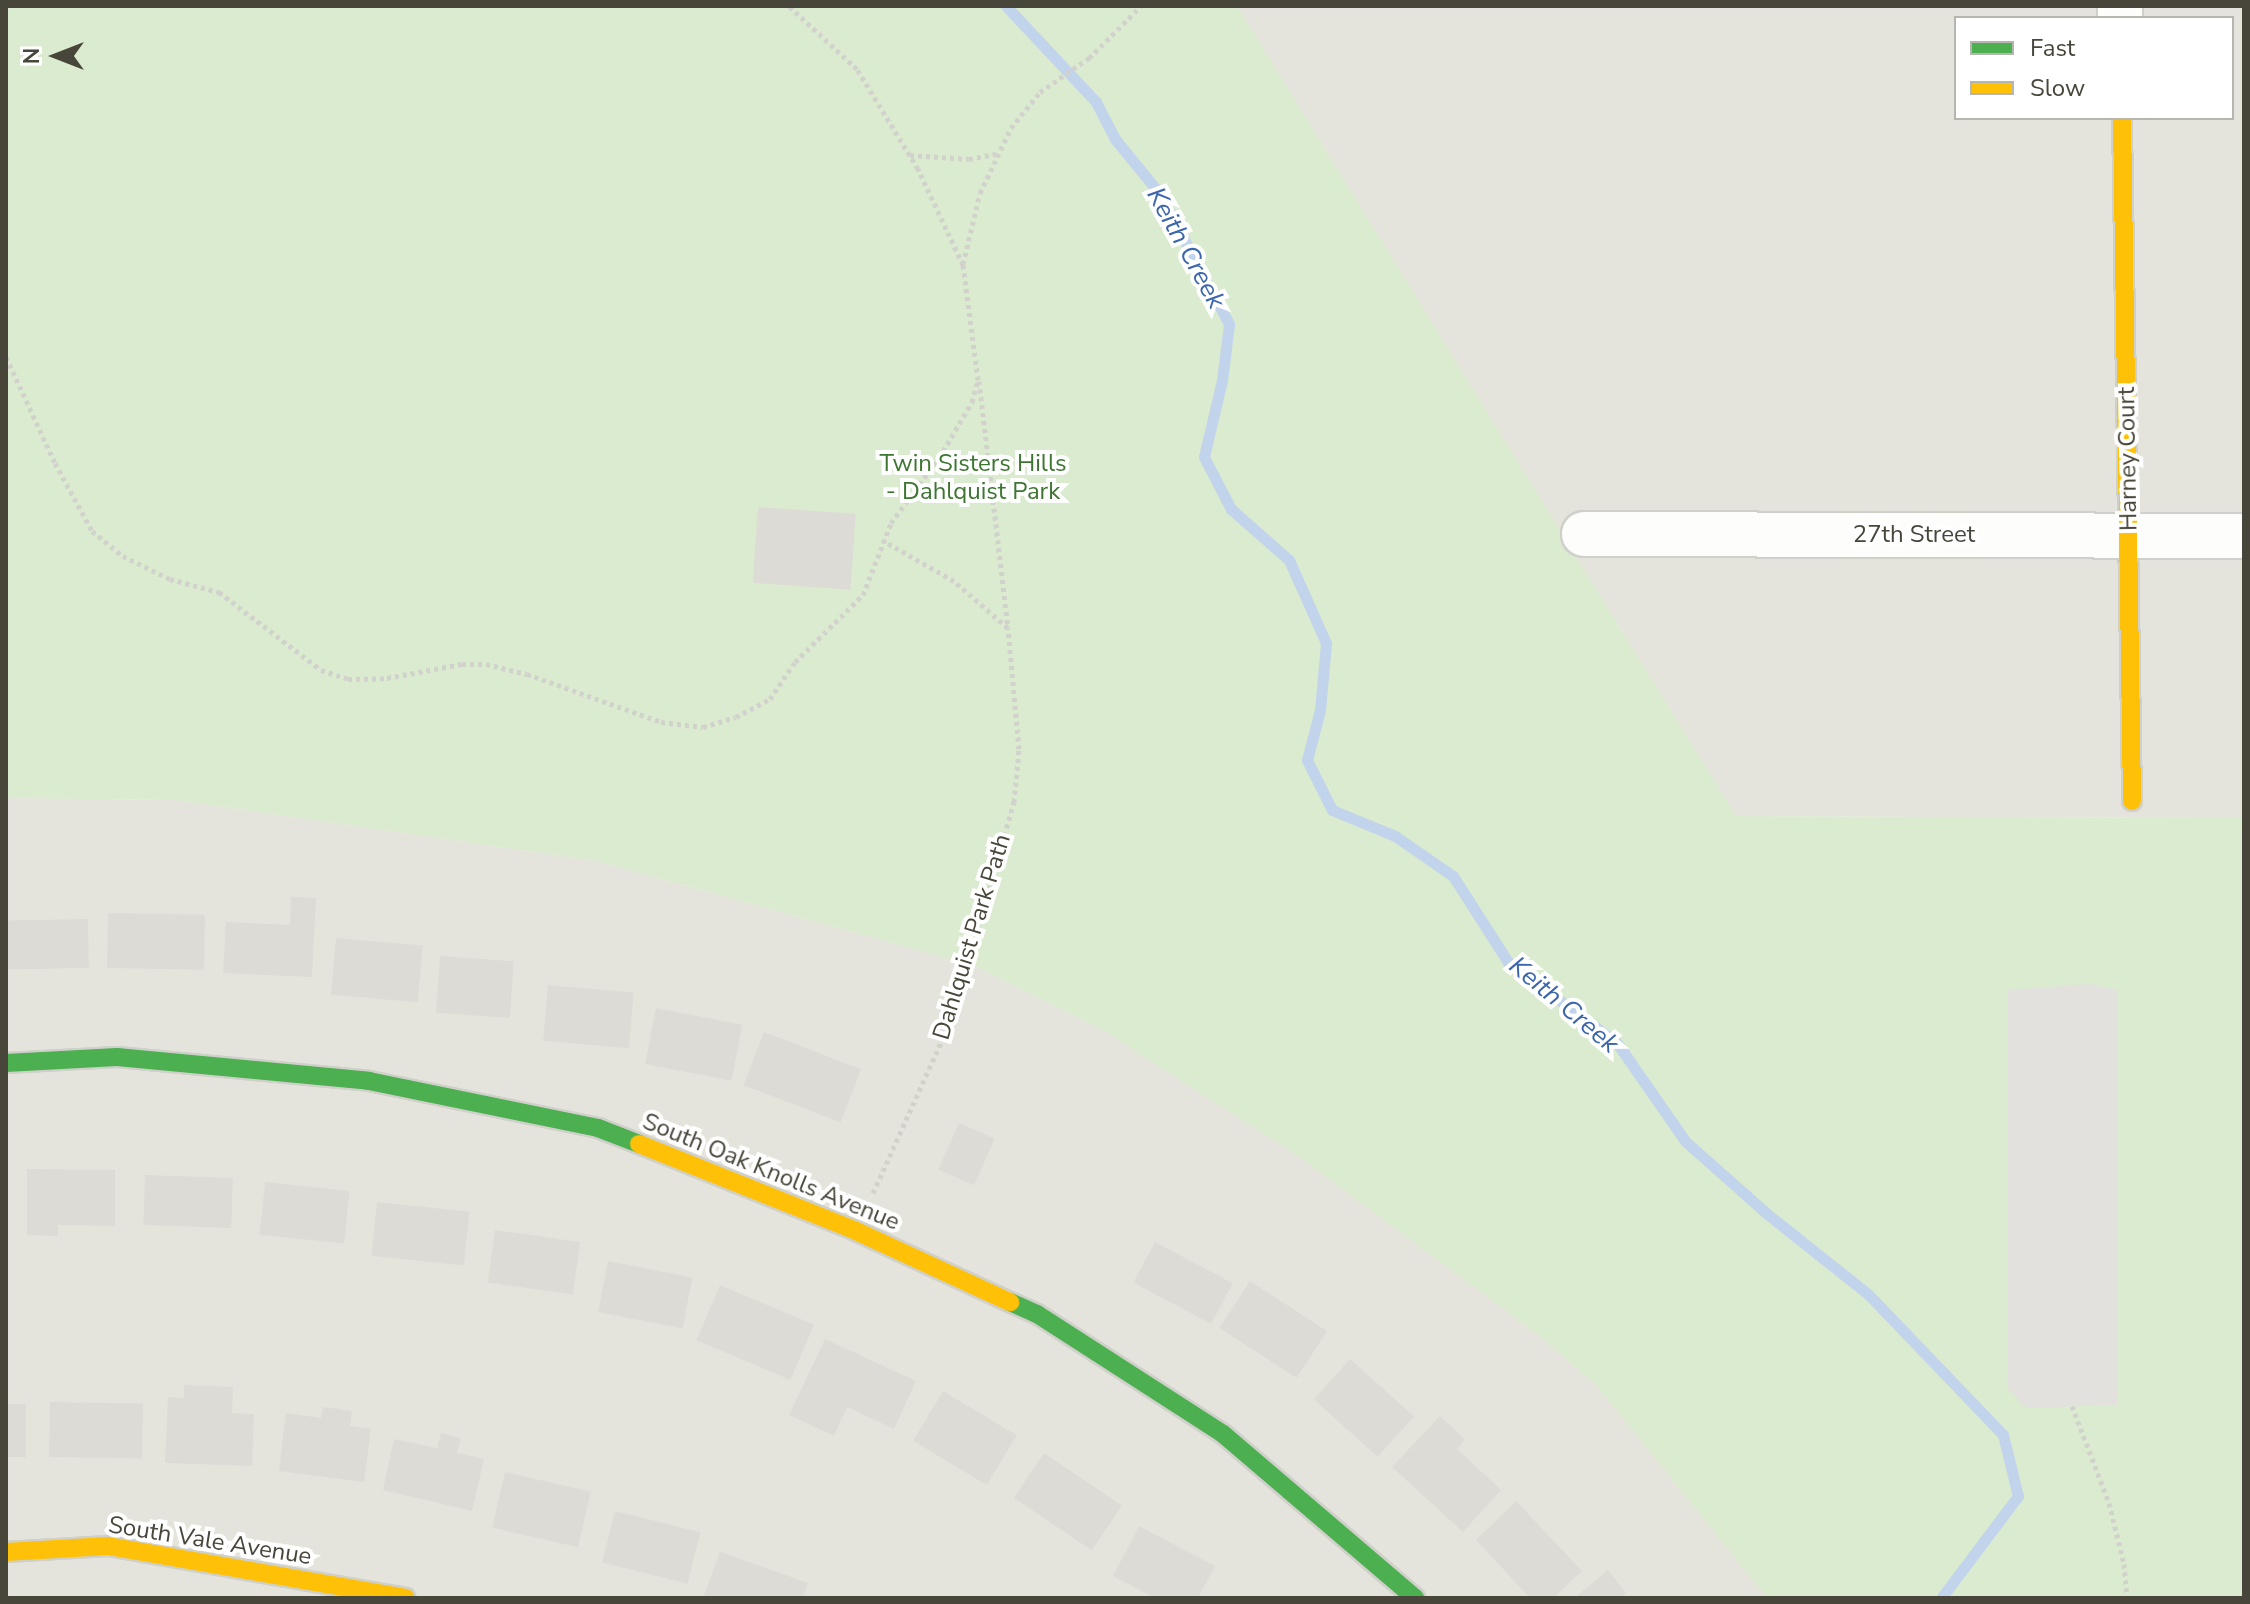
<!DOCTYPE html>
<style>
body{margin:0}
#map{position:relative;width:2250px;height:1604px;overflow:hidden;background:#f2f2ee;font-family:"Nunito Sans",sans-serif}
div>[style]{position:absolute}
.residential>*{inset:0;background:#e5e4dc}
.green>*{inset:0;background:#dbebd0}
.parking>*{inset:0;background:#e2e1dd}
.stream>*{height:11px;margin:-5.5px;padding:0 5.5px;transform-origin:5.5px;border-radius:5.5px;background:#c2d3ec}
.building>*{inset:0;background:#dcdbd6;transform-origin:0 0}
.path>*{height:5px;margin-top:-2.5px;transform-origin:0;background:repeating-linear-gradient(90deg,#d2d2cc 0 4px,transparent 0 8px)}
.roads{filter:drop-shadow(2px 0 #d0d0cb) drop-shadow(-2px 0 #d0d0cb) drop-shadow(0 2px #d0d0cb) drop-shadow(0 -2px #d0d0cb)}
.street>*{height:44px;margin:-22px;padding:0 22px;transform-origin:22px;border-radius:22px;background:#fdfdfc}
.fast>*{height:18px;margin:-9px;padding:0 9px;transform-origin:9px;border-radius:9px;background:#4caf50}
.slow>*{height:18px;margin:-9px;padding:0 9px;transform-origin:9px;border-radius:9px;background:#ffc107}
span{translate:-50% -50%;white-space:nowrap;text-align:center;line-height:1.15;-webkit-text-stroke:8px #fff;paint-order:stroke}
.street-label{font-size:24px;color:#48463a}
.park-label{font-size:24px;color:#3d7631}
.water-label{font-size:26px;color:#3b65ac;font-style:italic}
.frame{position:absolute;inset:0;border:8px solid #48463a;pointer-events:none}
.legend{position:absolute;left:1954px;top:16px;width:280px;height:104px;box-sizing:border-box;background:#fff;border:2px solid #b6b5b0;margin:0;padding:10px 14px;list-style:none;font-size:24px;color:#48463a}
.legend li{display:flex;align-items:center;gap:16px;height:40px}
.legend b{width:40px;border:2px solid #b6b5b0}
.north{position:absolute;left:16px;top:16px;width:80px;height:80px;-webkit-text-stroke:6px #fff;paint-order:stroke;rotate:270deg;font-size:22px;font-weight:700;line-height:32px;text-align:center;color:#48463a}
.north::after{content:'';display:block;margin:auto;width:28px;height:36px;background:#48463a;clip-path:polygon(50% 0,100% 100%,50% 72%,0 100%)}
</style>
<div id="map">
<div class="residential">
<i style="clip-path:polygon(evenodd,1237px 6px,2244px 6px,2244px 818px,1736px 816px,1237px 6px,1956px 18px,2232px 18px,2232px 118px,1956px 118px,1956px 18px)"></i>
<i style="clip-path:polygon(6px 798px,175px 800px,597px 861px,975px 966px,1101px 1029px,1299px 1156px,1542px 1338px,1597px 1386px,1767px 1598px,6px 1598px)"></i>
</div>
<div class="green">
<i style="clip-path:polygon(6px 6px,1237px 6px,1736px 816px,2244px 818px,2244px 1598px,1767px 1598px,1597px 1386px,1542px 1338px,1298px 1156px,1101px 1029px,975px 966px,597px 861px,175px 800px,6px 798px)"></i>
</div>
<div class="parking">
<i style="clip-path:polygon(2091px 984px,2117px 990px,2117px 1405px,2026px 1408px,2008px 1389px,2008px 990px)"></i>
</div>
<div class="stream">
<i style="left:1006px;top:6px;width:132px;rotate:46.8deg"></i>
<i style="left:1096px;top:102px;width:42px;rotate:62.8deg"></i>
<i style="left:1115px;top:139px;width:71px;rotate:50.7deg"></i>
<i style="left:1160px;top:194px;width:147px;rotate:62deg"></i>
<i style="left:1229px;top:324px;width:56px;rotate:97.1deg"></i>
<i style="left:1222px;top:380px;width:79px;rotate:103.2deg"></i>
<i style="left:1204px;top:457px;width:59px;rotate:62.6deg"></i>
<i style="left:1231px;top:509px;width:77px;rotate:41.3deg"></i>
<i style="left:1289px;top:560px;width:91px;rotate:66deg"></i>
<i style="left:1326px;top:643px;width:67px;rotate:95.1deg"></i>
<i style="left:1320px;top:710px;width:52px;rotate:104.6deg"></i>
<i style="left:1307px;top:760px;width:56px;rotate:63.4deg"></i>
<i style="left:1332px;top:810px;width:68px;rotate:22.4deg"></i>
<i style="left:1395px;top:836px;width:70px;rotate:34.6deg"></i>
<i style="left:1453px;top:876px;width:102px;rotate:57.4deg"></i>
<i style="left:1508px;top:962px;width:136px;rotate:36.6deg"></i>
<i style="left:1617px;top:1043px;width:119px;rotate:55.2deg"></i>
<i style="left:1685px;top:1141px;width:108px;rotate:41.6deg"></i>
<i style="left:1766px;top:1213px;width:130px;rotate:38.5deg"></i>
<i style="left:1868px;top:1294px;width:195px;rotate:46.2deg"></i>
<i style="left:2003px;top:1435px;width:63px;rotate:76.2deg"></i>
<i style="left:2018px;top:1496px;width:128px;rotate:127deg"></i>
</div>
<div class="building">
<i style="left:758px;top:507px;width:98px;height:76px;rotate:4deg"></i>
<i style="clip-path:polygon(291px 897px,316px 898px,312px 977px,223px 973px,226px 922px,290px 925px)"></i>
<i style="left:108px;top:913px;width:97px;height:55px;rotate:1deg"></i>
<i style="left:88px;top:919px;width:49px;height:82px;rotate:89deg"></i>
<i style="left:336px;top:938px;width:87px;height:57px;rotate:5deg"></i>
<i style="left:440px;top:956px;width:74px;height:57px;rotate:4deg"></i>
<i style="left:548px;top:985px;width:86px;height:56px;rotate:5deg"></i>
<i style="left:656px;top:1008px;width:88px;height:57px;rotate:11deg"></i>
<i style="left:764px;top:1032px;width:104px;height:57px;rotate:21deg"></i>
<i style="left:959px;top:1123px;width:39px;height:51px;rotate:24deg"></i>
<i style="clip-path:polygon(27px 1169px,115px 1170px,115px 1226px,58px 1225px,58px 1236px,27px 1235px)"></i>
<i style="left:145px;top:1175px;width:88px;height:50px;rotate:2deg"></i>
<i style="left:265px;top:1182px;width:85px;height:53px;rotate:6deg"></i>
<i style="left:377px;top:1202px;width:93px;height:54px;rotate:6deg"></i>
<i style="left:495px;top:1230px;width:86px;height:53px;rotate:8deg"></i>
<i style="left:1155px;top:1242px;width:88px;height:46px;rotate:28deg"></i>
<i style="left:608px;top:1261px;width:86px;height:52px;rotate:11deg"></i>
<i style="left:1250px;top:1281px;width:92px;height:56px;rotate:33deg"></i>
<i style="left:720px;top:1285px;width:102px;height:60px;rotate:23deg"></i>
<i style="clip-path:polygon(825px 1339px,916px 1381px,894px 1429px,847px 1407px,834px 1436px,789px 1415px)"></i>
<i style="left:1350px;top:1359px;width:86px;height:54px;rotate:42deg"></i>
<i style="clip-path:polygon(184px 1385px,233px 1387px,232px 1413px,254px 1414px,252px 1466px,165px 1463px,168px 1397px,184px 1398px)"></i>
<i style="left:943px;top:1391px;width:86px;height:58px;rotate:31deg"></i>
<i style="left:50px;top:1402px;width:93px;height:55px;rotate:1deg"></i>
<i style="left:6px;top:1404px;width:20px;height:53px"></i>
<i style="clip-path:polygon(323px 1407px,352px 1411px,350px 1426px,371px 1429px,364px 1482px,279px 1471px,286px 1413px,321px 1418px)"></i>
<i style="clip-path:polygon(1440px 1416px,1465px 1440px,1457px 1449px,1501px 1490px,1463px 1532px,1392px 1467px)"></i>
<i style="clip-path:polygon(441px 1433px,461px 1438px,457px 1453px,484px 1459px,472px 1511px,383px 1490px,394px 1439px,437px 1448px)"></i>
<i style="left:1044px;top:1453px;width:94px;height:54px;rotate:34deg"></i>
<i style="left:505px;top:1472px;width:88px;height:57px;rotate:13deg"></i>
<i style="clip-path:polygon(1516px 1501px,1582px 1571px,1553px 1598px,1530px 1598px,1476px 1540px)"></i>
<i style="left:615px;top:1511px;width:88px;height:53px;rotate:14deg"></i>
<i style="clip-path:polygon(1139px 1526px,1215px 1566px,1198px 1598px,1155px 1598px,1113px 1576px)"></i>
<i style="clip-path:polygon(720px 1552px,808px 1583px,803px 1598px,703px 1598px)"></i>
<i style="clip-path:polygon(1608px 1570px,1626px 1593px,1619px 1598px,1574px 1598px)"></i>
</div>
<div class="path">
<i style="left:910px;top:155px;width:59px;rotate:3.9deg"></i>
<i style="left:969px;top:159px;width:31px;rotate:-11deg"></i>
<i style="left:963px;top:264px;width:73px;rotate:-76.5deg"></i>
<i style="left:980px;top:193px;width:72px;rotate:-64.5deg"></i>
<i style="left:1011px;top:128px;width:46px;rotate:-51.1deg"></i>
<i style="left:1040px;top:92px;width:60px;rotate:-34.8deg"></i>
<i style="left:1089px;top:58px;width:74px;rotate:-45deg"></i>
<i style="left:6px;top:357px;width:117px;rotate:65.2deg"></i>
<i style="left:55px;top:463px;width:77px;rotate:61.4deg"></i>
<i style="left:92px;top:531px;width:40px;rotate:39deg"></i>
<i style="left:123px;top:556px;width:52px;rotate:26.1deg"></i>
<i style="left:170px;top:579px;width:51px;rotate:14.9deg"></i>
<i style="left:219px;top:592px;width:128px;rotate:37.4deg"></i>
<i style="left:321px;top:670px;width:28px;rotate:18deg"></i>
<i style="left:348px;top:679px;width:39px;rotate:-1deg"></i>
<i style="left:387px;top:678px;width:76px;rotate:-10.6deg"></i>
<i style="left:462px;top:664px;width:24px"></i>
<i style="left:486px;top:664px;width:42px;rotate:13.7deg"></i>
<i style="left:527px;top:674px;width:142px;rotate:19.7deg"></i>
<i style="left:661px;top:722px;width:42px;rotate:6.8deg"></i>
<i style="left:703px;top:727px;width:34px;rotate:-17deg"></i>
<i style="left:736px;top:717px;width:38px;rotate:-28deg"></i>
<i style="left:770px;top:699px;width:45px;rotate:-56deg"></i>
<i style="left:795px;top:662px;width:95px;rotate:-44.6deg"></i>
<i style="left:863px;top:595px;width:77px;rotate:-68.7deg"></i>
<i style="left:891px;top:523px;width:81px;rotate:-53.6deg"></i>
<i style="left:939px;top:458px;width:65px;rotate:-59.5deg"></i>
<i style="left:972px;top:402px;width:23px;rotate:-75deg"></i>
<i style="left:978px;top:380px;width:116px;rotate:-97.4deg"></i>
<i style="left:963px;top:265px;width:106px;rotate:-115.1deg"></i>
<i style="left:918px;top:169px;width:117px;rotate:-121.4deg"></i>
<i style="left:857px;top:69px;width:93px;rotate:-137.2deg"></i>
<i style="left:979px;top:381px;width:249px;rotate:83.3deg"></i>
<i style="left:873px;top:1193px;width:190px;rotate:-65.7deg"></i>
<i style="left:951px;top:1020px;width:227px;rotate:-73.9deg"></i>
<i style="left:1014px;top:802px;width:53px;rotate:-84.6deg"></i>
<i style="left:1019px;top:749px;width:121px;rotate:-95.2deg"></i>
<i style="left:1008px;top:628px;width:72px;rotate:-139deg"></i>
<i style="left:954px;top:581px;width:81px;rotate:-150.3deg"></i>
<i style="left:2072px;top:1406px;width:104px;rotate:69.1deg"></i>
<i style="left:2109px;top:1503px;width:63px;rotate:76.2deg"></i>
<i style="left:2124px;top:1564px;width:34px;rotate:85deg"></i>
</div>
<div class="roads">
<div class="street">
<i style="left:2120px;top:6px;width:12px;rotate:90deg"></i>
<i style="left:1584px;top:534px;width:660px;rotate:0.17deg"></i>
</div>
<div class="fast">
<i style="left:6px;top:1063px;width:111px;rotate:-3.1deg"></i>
<i style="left:117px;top:1057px;width:253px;rotate:5.4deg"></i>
<i style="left:369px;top:1081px;width:234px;rotate:11.6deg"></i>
<i style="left:598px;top:1128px;width:44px;rotate:21.3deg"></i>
<i style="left:1010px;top:1302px;width:30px;rotate:24deg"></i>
<i style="left:1037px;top:1314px;width:221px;rotate:32.8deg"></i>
<i style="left:1223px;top:1434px;width:253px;rotate:40.5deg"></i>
</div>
<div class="slow">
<i style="left:2122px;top:118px;width:683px;rotate:89.16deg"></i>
<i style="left:639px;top:1144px;width:234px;rotate:21.8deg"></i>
<i style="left:856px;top:1231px;width:170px;rotate:24.8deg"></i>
<i style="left:6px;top:1552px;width:102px;rotate:-3.4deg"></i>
<i style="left:108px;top:1546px;width:302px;rotate:9.9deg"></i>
</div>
</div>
<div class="street-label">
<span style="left:2128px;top:459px;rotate:-91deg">Harney Court</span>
<span style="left:1914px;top:535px">27th Street</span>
<span style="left:972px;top:937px;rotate:-73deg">Dahlquist Park Path</span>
<span style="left:771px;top:1172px;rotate:22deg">South Oak Knolls Avenue</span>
<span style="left:210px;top:1541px;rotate:9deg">South Vale Avenue</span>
</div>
<div class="park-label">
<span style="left:973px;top:478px">Twin Sisters Hills<br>- Dahlquist Park</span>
</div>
<div class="water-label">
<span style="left:1186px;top:248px;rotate:61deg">Keith Creek</span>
<span style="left:1564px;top:1005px;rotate:40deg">Keith Creek</span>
</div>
<div class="frame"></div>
<ul class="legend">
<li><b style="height:10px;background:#4caf50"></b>Fast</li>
<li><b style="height:10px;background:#ffc107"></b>Slow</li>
</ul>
<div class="north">N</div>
</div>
